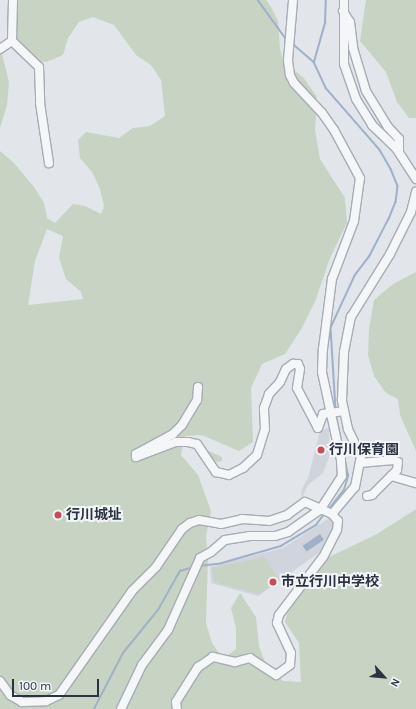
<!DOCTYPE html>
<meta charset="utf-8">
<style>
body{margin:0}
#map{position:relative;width:416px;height:709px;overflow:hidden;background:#e2e5ea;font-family:Karla,"Noto Sans JP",sans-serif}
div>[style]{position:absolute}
.built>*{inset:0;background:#d0d4dc}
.green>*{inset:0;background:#c7d3c3}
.water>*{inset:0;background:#9eb1c8;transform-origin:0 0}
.stream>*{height:1.5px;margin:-0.75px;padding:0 0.75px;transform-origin:0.75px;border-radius:0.75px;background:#9eb1c8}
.roads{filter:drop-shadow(1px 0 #a7acb4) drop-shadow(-1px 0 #a7acb4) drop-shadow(0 1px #a7acb4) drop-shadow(0 -1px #a7acb4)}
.minor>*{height:8px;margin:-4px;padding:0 4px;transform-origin:4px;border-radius:4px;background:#f5f6f8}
.dots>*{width:11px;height:11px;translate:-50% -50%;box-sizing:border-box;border:2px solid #f2f4f7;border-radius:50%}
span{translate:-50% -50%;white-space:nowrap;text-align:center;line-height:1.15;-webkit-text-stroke:4px #f2f4f7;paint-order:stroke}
.poi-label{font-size:14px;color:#2b3241;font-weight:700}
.left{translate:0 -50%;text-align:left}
.north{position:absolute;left:364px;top:657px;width:40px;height:40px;-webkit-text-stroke:3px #f2f4f7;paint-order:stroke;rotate:117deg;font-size:11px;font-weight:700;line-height:16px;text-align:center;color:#2b3241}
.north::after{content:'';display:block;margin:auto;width:14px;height:18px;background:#2b3241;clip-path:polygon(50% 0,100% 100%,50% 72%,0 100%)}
.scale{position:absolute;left:12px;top:679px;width:87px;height:18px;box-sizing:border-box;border:2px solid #2b3241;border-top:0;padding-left:5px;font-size:12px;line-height:14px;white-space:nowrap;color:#2b3241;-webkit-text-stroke:3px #f2f4f7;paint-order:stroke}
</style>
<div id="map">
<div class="built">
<i style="clip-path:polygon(329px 428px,330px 455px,323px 473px,308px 485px,302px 498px,301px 491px,308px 478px,320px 431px)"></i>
<i style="clip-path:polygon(331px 517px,336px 521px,334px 532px,320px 552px,258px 596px,211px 583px,210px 567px,283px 548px)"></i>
</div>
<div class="green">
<i style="clip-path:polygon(evenodd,16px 0,266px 0,271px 7px,278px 21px,280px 49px,284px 63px,303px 77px,317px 97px,315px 130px,320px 159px,345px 198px,347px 223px,330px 258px,316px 299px,302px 328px,285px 354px,262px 364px,251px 388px,253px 442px,239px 451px,202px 435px,185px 436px,181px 455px,198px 475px,211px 511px,206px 536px,208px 558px,206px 623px,212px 643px,223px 659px,236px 649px,236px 628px,231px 608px,240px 593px,256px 617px,259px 646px,266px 665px,283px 681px,301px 682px,299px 643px,285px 622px,291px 599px,329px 557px,377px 534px,416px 509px,416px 709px,0 709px,0 151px,14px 163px,34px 187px,44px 203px,47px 218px,55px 223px,73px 204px,85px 206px,101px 214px,104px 206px,100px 189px,92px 172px,80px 158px,78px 140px,86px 132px,119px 138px,133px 128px,150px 126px,165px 116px,161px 80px,151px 65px,136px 55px,114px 25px,93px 17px,79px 22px,68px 38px,63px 55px,46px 62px,27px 60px,13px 48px,12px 31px,16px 0,47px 229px,63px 236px,59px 258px,66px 279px,81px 292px,83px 299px,28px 305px,35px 261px,47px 229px)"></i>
<i style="clip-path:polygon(366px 0,416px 0,416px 118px,409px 118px,397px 102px,386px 72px,360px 41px)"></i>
<i style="clip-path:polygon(0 46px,9px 82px,7px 105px,0 128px)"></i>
<i style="clip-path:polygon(416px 272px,416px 451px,400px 415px,398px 399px,386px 393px,374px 376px,368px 355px,369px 329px,374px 300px,393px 284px)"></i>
<i style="clip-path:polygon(202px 448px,222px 457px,222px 461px,217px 462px,208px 459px)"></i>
<i style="clip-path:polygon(264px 557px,279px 580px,260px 594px,214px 582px,212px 568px)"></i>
</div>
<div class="water">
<i style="left:320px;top:534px;width:7px;height:21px;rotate:56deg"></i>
</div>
<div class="stream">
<i style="left:258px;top:0;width:49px;rotate:54.1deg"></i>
<i style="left:292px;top:43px;width:29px;rotate:41deg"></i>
<i style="left:314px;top:62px;width:29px;rotate:65deg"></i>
<i style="left:326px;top:88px;width:82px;rotate:48.9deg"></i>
<i style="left:380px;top:150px;width:22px;rotate:60deg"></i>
<i style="left:391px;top:169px;width:18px;rotate:68deg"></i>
<i style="left:398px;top:186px;width:16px;rotate:97deg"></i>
<i style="left:396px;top:202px;width:18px;rotate:112deg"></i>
<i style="left:389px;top:219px;width:42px;rotate:117.2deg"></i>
<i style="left:370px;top:256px;width:25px;rotate:127deg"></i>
<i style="left:355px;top:276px;width:57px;rotate:114.8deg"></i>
<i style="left:331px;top:328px;width:82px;rotate:86.5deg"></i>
<i style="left:314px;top:62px;width:41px;rotate:-74.2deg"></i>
<i style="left:325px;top:23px;width:23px;rotate:-88deg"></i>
<i style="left:329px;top:509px;width:24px;rotate:-52deg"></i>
<i style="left:344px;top:490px;width:15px;rotate:-74deg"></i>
<i style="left:348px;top:476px;width:61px;rotate:-101.3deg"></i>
<i style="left:199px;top:566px;width:23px;rotate:-7deg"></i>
<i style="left:222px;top:563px;width:61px;rotate:-16.1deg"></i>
<i style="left:281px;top:546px;width:41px;rotate:-31deg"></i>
<i style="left:316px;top:525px;width:15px;rotate:-53deg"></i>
<i style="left:94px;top:709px;width:63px;rotate:-62.6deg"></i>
<i style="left:123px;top:653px;width:55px;rotate:-50.9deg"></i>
<i style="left:158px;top:610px;width:45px;rotate:-60.6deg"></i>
<i style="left:180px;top:571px;width:15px;rotate:-16deg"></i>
</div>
<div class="roads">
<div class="minor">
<i style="left:13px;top:0;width:41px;rotate:91.4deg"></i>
<i style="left:12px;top:41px;width:37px;rotate:44deg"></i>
<i style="left:39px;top:67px;width:36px;rotate:88deg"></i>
<i style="left:40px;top:103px;width:61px;rotate:81.5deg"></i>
<i style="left:344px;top:0;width:64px;rotate:90deg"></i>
<i style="left:344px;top:64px;width:37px;rotate:71deg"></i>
<i style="left:356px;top:99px;width:31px;rotate:58deg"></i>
<i style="left:372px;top:125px;width:33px;rotate:44deg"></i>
<i style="left:396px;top:148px;width:37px;rotate:57deg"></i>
<i style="left:343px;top:11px;width:13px;rotate:58deg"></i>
<i style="left:350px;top:22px;width:26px;rotate:83deg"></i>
<i style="left:353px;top:48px;width:45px;rotate:73.2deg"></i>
<i style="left:366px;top:91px;width:42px;rotate:58.6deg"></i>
<i style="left:388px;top:127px;width:16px;rotate:47deg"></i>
<i style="left:399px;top:139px;width:13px;rotate:90deg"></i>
<i style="left:0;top:49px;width:14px;rotate:-34deg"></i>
<i style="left:198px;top:387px;width:13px;rotate:94deg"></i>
<i style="left:197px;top:400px;width:29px;rotate:121deg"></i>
<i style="left:182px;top:425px;width:13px;rotate:135deg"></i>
<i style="left:173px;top:434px;width:42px;rotate:151.6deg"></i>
<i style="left:136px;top:454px;width:3px;rotate:90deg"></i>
<i style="left:136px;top:457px;width:43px;rotate:-20.6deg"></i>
<i style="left:176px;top:442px;width:12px"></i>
<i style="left:188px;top:442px;width:9px;rotate:13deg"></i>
<i style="left:197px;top:444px;width:34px;rotate:56deg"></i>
<i style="left:216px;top:472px;width:13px;rotate:13deg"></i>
<i style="left:229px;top:475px;width:16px;rotate:-27deg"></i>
<i style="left:243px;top:468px;width:19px;rotate:-43deg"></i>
<i style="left:257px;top:455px;width:27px;rotate:-73deg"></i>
<i style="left:265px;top:429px;width:21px;rotate:-93deg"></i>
<i style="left:264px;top:408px;width:15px;rotate:-70deg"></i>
<i style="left:269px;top:394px;width:16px;rotate:-47deg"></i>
<i style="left:280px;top:382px;width:14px;rotate:-65deg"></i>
<i style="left:286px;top:369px;width:9px;rotate:-36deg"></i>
<i style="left:293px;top:364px;width:5px"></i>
<i style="left:298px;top:364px;width:5px;rotate:68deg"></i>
<i style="left:300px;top:369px;width:19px;rotate:99deg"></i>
<i style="left:297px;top:388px;width:45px;rotate:62.3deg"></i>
<i style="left:318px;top:428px;width:15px;rotate:-70deg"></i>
<i style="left:323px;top:414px;width:21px;rotate:-8deg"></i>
<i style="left:360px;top:463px;width:34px;rotate:-5deg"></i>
<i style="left:394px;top:460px;width:4px;rotate:27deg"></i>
<i style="left:398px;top:462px;width:8px;rotate:97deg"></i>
<i style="left:397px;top:470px;width:35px;rotate:135deg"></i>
<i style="left:372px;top:495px;width:5px;rotate:169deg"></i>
<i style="left:391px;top:476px;width:26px;rotate:16deg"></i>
<i style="left:332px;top:514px;width:35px;rotate:-50deg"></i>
<i style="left:355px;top:487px;width:32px;rotate:-79deg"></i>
<i style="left:361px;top:456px;width:30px;rotate:-116deg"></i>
<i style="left:348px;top:429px;width:30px;rotate:-102deg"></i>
<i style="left:342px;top:400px;width:48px;rotate:-87.6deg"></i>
<i style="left:344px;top:352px;width:36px;rotate:-79deg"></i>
<i style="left:351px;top:317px;width:74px;rotate:-58.2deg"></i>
<i style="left:390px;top:254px;width:47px;rotate:-63.4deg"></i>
<i style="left:411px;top:212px;width:21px;rotate:-76deg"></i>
<i style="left:0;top:681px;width:17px;rotate:54deg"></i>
<i style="left:10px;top:695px;width:14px;rotate:30deg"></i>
<i style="left:22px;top:702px;width:24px;rotate:-2deg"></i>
<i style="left:46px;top:701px;width:14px;rotate:-25deg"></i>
<i style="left:59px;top:695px;width:127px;rotate:-54.9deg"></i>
<i style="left:132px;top:591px;width:34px;rotate:-45deg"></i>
<i style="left:156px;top:567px;width:46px;rotate:-55.6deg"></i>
<i style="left:182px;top:529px;width:10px;rotate:-37deg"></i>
<i style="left:190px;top:523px;width:9px;rotate:-18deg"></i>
<i style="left:199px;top:520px;width:22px;rotate:10deg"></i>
<i style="left:221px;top:524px;width:22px;rotate:-13deg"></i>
<i style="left:242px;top:519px;width:27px;rotate:4deg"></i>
<i style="left:269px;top:521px;width:19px;rotate:-18deg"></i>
<i style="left:287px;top:515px;width:22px;rotate:-36deg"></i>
<i style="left:305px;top:502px;width:30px;rotate:24deg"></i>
<i style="left:332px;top:514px;width:9px;rotate:49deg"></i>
<i style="left:338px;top:521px;width:9px;rotate:96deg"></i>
<i style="left:337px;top:530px;width:30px;rotate:117deg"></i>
<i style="left:323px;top:557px;width:73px;rotate:127.2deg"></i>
<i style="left:279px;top:615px;width:8px;rotate:104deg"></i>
<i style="left:277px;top:623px;width:33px;rotate:65deg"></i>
<i style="left:291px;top:653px;width:12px;rotate:95deg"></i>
<i style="left:290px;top:665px;width:17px;rotate:144deg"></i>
<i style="left:276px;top:675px;width:31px;rotate:-147deg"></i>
<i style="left:250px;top:658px;width:16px;rotate:165deg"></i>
<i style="left:235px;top:662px;width:23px;rotate:-167deg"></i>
<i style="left:213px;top:657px;width:18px;rotate:146deg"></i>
<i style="left:198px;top:667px;width:41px;rotate:122.2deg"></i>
<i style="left:176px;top:702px;width:7px;rotate:82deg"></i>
<i style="left:121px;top:709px;width:49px;rotate:-64.5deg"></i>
<i style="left:142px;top:665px;width:44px;rotate:-53.4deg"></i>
<i style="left:168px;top:630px;width:79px;rotate:-66deg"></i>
<i style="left:200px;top:558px;width:13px;rotate:-29deg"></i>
<i style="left:211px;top:552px;width:18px;rotate:-41deg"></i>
<i style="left:225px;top:540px;width:24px;rotate:-9deg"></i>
<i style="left:249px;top:536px;width:26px"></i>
<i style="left:275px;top:536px;width:14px;rotate:-17deg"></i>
<i style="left:288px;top:532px;width:39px;rotate:-35deg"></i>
<i style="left:320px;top:510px;width:40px;rotate:-57.1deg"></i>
<i style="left:342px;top:476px;width:16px;rotate:-94deg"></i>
<i style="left:341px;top:460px;width:90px;rotate:-102.2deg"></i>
<i style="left:322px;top:372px;width:23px;rotate:-88deg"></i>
<i style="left:323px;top:349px;width:71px;rotate:-82.7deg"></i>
<i style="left:332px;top:279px;width:62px;rotate:-69.2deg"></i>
<i style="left:354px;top:221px;width:43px;rotate:-82.1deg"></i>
<i style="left:360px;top:178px;width:55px;rotate:-118.4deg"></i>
<i style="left:334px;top:130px;width:21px;rotate:-125deg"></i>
<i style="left:322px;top:113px;width:41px;rotate:-133deg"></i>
<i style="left:294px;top:83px;width:9px;rotate:-117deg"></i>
<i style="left:290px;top:75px;width:15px;rotate:-98deg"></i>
<i style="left:288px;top:60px;width:60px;rotate:-85.2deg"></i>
</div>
</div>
<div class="dots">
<i style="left:321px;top:450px;background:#ca4c5a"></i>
<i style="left:58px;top:515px;background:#ca4c5a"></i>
<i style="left:273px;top:582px;background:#ca4c5a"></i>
</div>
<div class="poi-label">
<span class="left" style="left:329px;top:450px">行川保育園</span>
<span class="left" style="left:66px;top:515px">行川城址</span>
<span class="left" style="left:281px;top:582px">市立行川中学校</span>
</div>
<div class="north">N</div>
<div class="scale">100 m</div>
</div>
